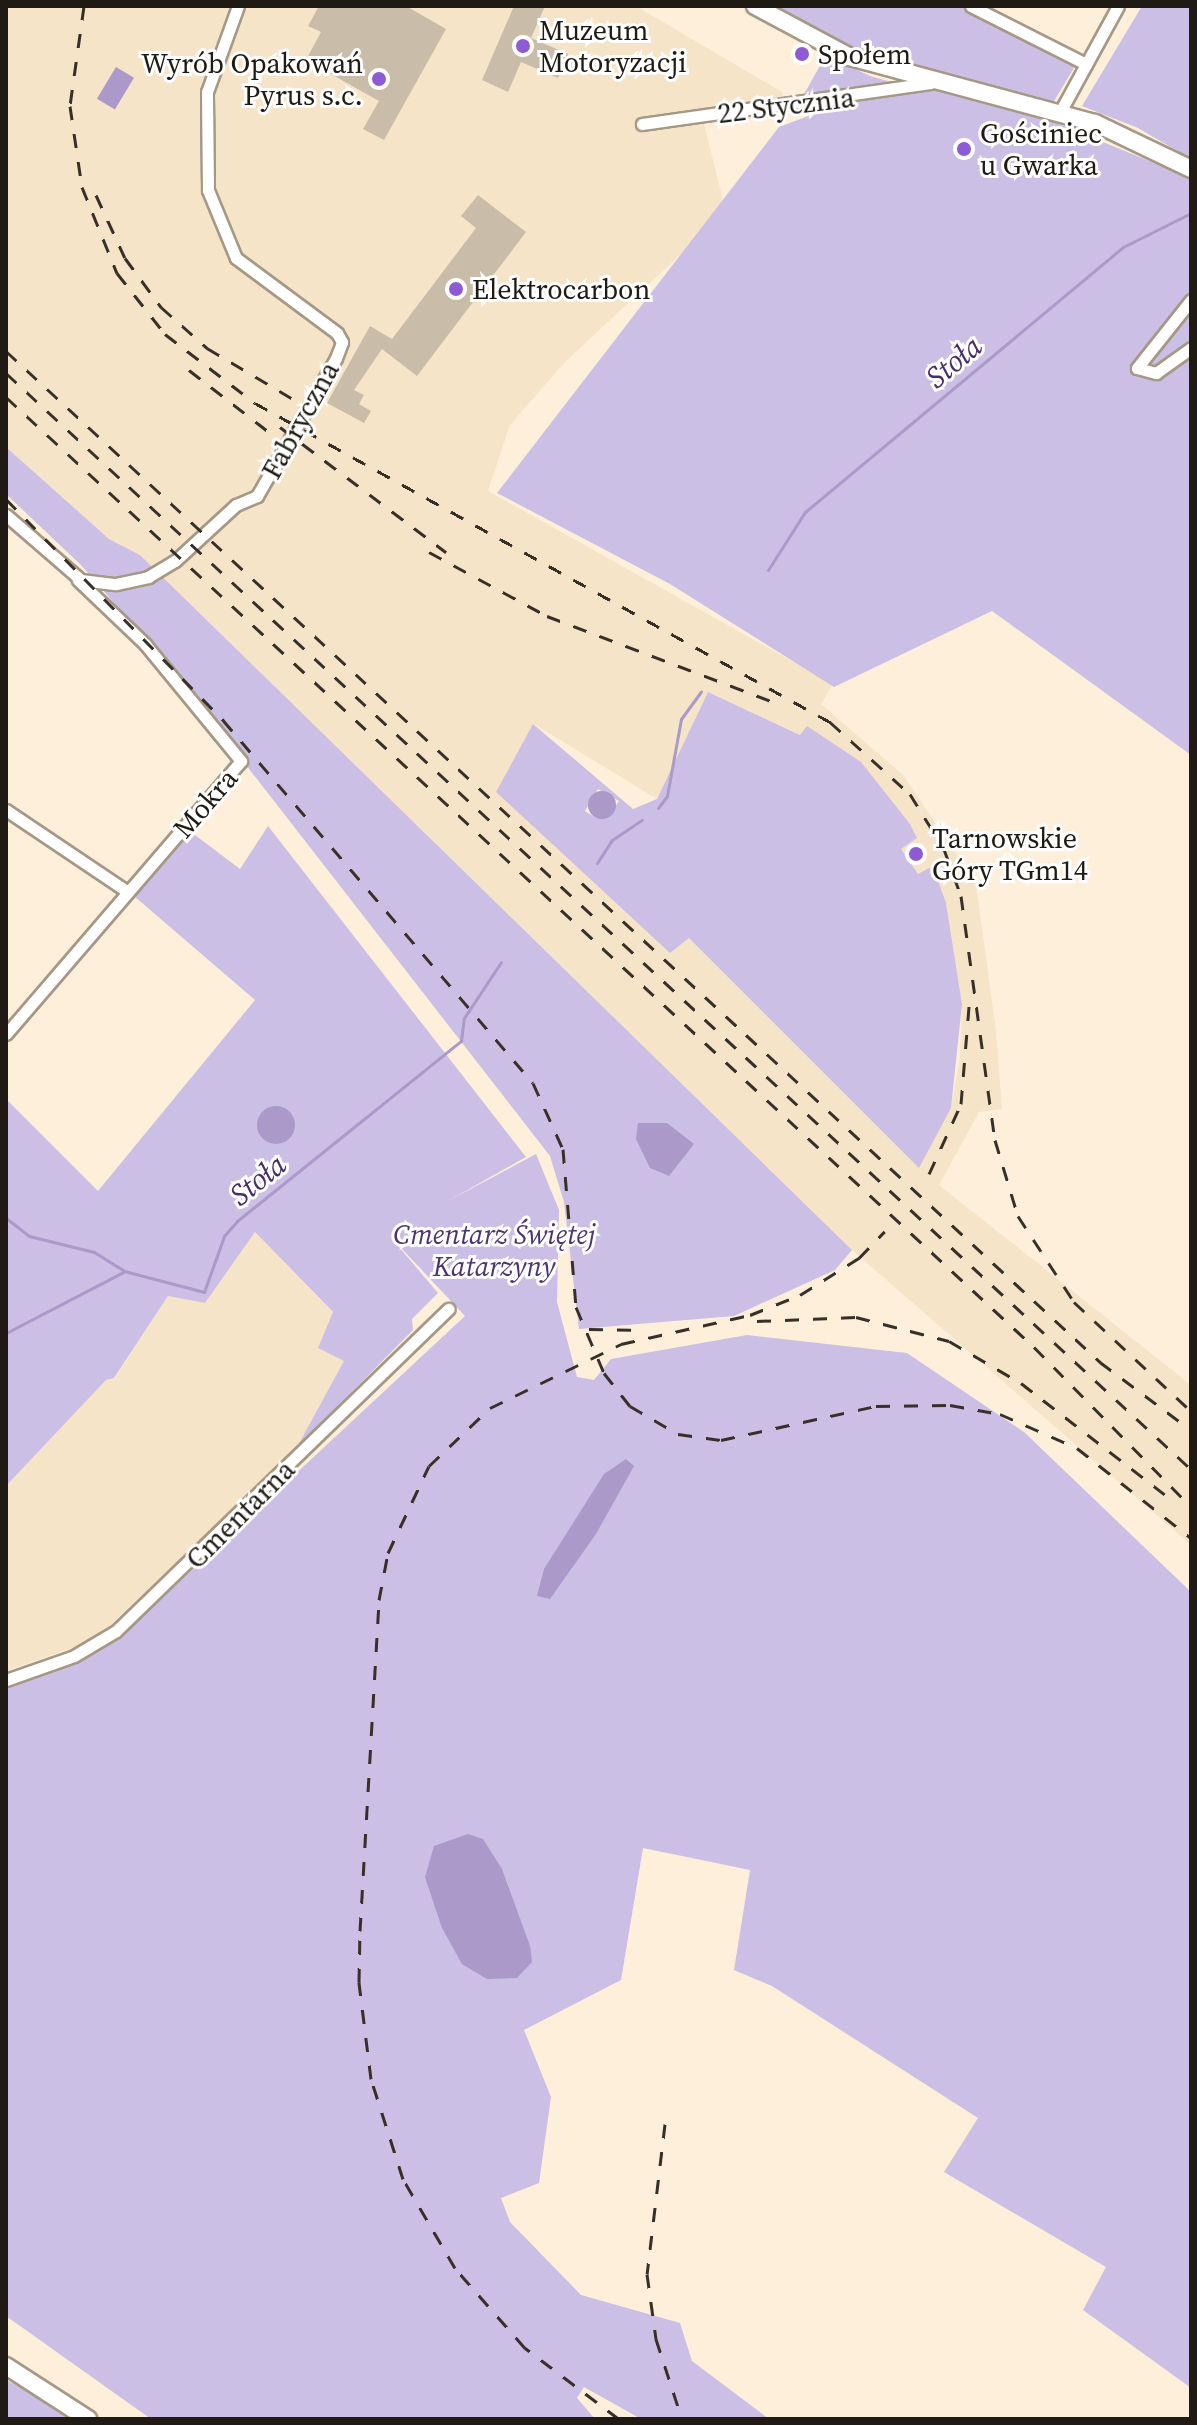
<!DOCTYPE html>
<meta charset="utf-8">
<style>
body{margin:0}
#map{position:relative;width:1197px;height:2425px;overflow:hidden;background:#fdefda;font-family:"Source Serif 4",serif}
div>[style]{position:absolute}
.built>*{inset:0;background:#f6e4c8}
.green>*{inset:0;background:#cbbfe5}
.water>*{inset:0;background:#aa99c9;transform-origin:0 0}
.round{border-radius:50%}
.stream>*{height:3px;margin:-1.5px;padding:0 1.5px;transform-origin:1.5px;border-radius:1.5px;background:#aa99c9}
.building>*{inset:0;background:#c9bca8}
.roads{filter:drop-shadow(2px 0 #a59885) drop-shadow(-2px 0 #a59885) drop-shadow(0 2px #a59885) drop-shadow(0 -2px #a59885)}
.street>*{height:11px;margin:-5.5px;padding:0 5.5px;transform-origin:5.5px;border-radius:5.5px;background:#fff}
.secondary>*{height:16px;margin:-8px;padding:0 8px;transform-origin:8px;border-radius:8px;background:#fff}
.rail>*{height:3px;margin-top:-1.5px;transform-origin:0;background:repeating-linear-gradient(90deg,#363028 0 14px,transparent 0 28px)}
.dots>*{width:22px;height:22px;translate:-50% -50%;box-sizing:border-box;border:4px solid #fefffe;border-radius:50%}
span{translate:-50% -50%;white-space:nowrap;text-align:center;line-height:1.15;-webkit-text-stroke:6px #fefffe;paint-order:stroke}
.poi-label{font-size:28px;color:#1f1a13}
.left{translate:0 -50%;text-align:left}
.right{translate:-100% -50%;text-align:right}
.street-label{font-size:28px;color:#1f1a13}
.park-label{font-size:28px;color:#4d3571;font-style:italic}
.water-label{font-size:30px;color:#472e6a;font-style:italic}
.frame{position:absolute;inset:0;border:8px solid #1f1a13;pointer-events:none}
</style>
<div id="map">
<div class="built">
<i style="clip-path:polygon(evenodd,6px 6px,636px 6px,782px 92px,787px 118px,703px 120px,726px 212px,564px 363px,510px 425px,488px 491px,833px 684px,821px 704px,904px 776px,976px 884px,996px 1031px,1002px 1109px,979px 1112px,939px 1185px,1191px 1385px,1191px 1545px,852px 1250px,140px 555px,109px 539px,6px 447px,6px 6px,708px 692px,801px 735px,807px 726px,918px 875px,933px 867px,946px 903px,962px 1004px,960px 1058px,951px 1108px,919px 1167px,657px 905px,507px 771px,534px 724px,657px 799px,708px 692px)"></i>
<i style="clip-path:polygon(255px 1232px,333px 1313px,344px 1361px,297px 1447px,108px 1627px,88px 1642px,6px 1671px,6px 1486px,106px 1380px,115px 1378px,168px 1296px,205px 1303px)"></i>
</div>
<div class="green">
<i style="clip-path:polygon(746px 6px,966px 6px,1078px 61px,1044px 118px,1191px 178px,1191px 755px,992px 611px,834px 687px,670px 584px,497px 493px,779px 127px,878px 90px,803px 96px,826px 55px,870px 76px,895px 83px,912px 77px,853px 66px)"></i>
<i style="clip-path:polygon(1142px 6px,1191px 6px,1191px 159px,1138px 128px,1082px 106px)"></i>
<i style="clip-path:polygon(6px 447px,109px 539px,140px 555px,852px 1250px,835px 1270px,734px 1316px,579px 1329px,564px 1202px,550px 1156px,169px 666px,81px 565px,6px 494px)"></i>
<i style="clip-path:polygon(evenodd,708px 692px,800px 735px,807px 726px,861px 762px,910px 824px,917px 838px,901px 849px,918px 874px,933px 866px,946px 903px,962px 1004px,951px 1108px,919px 1168px,689px 938px,670px 953px,496px 792px,533px 724px,633px 809px,657px 799px,708px 692px,598px 789px,619px 801px,609px 815px,596px 818px,585px 811px,598px 789px)"></i>
<i style="clip-path:polygon(268px 826px,526px 1157px,448px 1201px,536px 1154px,559px 1210px,557px 1302px,577px 1377px,594px 1380px,611px 1359px,747px 1335px,907px 1353px,1024px 1432px,1191px 1592px,1191px 2388px,1083px 2310px,1106px 2267px,944px 2172px,978px 2118px,772px 1986px,734px 1970px,750px 1870px,643px 1848px,621px 1980px,524px 2030px,551px 2097px,539px 2183px,501px 2198px,510px 2222px,581px 2295px,680px 2323px,692px 2361px,769px 2419px,641px 2419px,584px 2387px,577px 2398px,595px 2419px,151px 2419px,6px 2316px,6px 1686px,115px 1642px,465px 1316px,388px 1234px,438px 1293px,412px 1319px,413px 1330px,297px 1447px,344px 1361px,318px 1348px,333px 1312px,255px 1232px,205px 1303px,168px 1296px,114px 1378px,106px 1380px,6px 1486px,6px 1099px,98px 1191px,255px 1000px,134px 896px,187px 829px,240px 869px)"></i>
<i style="clip-path:polygon(6px 2380px,27px 2391px,68px 2419px,6px 2419px)"></i>
</div>
<div class="water">
<i style="left:116px;top:67px;width:21px;height:37px;rotate:31deg"></i>
<i class="round" style="left:588px;top:791px;width:28px;height:28px"></i>
<i class="round" style="left:257px;top:1106px;width:38px;height:38px"></i>
<i style="clip-path:polygon(638px 1123px,667px 1123px,694px 1144px,669px 1176px,650px 1168px,636px 1139px)"></i>
<i style="clip-path:polygon(626px 1459px,634px 1466px,596px 1534px,550px 1599px,537px 1596px,544px 1569px,604px 1474px)"></i>
<i style="clip-path:polygon(468px 1834px,483px 1839px,502px 1869px,530px 1946px,532px 1962px,517px 1978px,487px 1979px,462px 1964px,442px 1928px,425px 1877px,434px 1846px)"></i>
</div>
<div class="stream">
<i style="left:768px;top:570px;width:69px;rotate:-57.5deg"></i>
<i style="left:805px;top:512px;width:414px;rotate:-39.8deg"></i>
<i style="left:1123px;top:247px;width:76px;rotate:-26.6deg"></i>
<i style="left:658px;top:808px;width:15px;rotate:-53deg"></i>
<i style="left:667px;top:796px;width:78px;rotate:-79.7deg"></i>
<i style="left:681px;top:719px;width:34px;rotate:-54deg"></i>
<i style="left:597px;top:863px;width:27px;rotate:-57deg"></i>
<i style="left:612px;top:840px;width:36px;rotate:-34deg"></i>
<i style="left:6px;top:1218px;width:29px;rotate:38deg"></i>
<i style="left:29px;top:1236px;width:67px;rotate:13.8deg"></i>
<i style="left:94px;top:1252px;width:36px;rotate:32deg"></i>
<i style="left:124px;top:1271px;width:83px;rotate:14.7deg"></i>
<i style="left:204px;top:1292px;width:59px;rotate:-70.3deg"></i>
<i style="left:224px;top:1236px;width:20px;rotate:-49deg"></i>
<i style="left:237px;top:1221px;width:287px;rotate:-38.8deg"></i>
<i style="left:461px;top:1041px;width:23px;rotate:-83deg"></i>
<i style="left:464px;top:1018px;width:67px;rotate:-56.5deg"></i>
<i style="left:6px;top:1333px;width:132px;rotate:-27.5deg"></i>
</div>
<div class="building">
<i style="clip-path:polygon(319px 6px,406px 6px,446px 29px,384px 140px,363px 129px,379px 101px,306px 60px,321px 32px,308px 26px)"></i>
<i style="clip-path:polygon(514px 6px,545px 6px,531px 38px,568px 54px,558px 78px,521px 62px,508px 92px,482px 80px)"></i>
<i style="clip-path:polygon(478px 195px,526px 232px,417px 376px,382px 349px,354px 390px,364px 395px,359px 404px,371px 411px,364px 423px,327px 403px,370px 326px,392px 339px,476px 228px,461px 216px)"></i>
</div>
<div class="roads">
<div class="street">
<i style="left:971px;top:6px;width:129px;rotate:26.8deg"></i>
<i style="left:1060px;top:112px;width:121px;rotate:-61.3deg"></i>
<i style="left:642px;top:124px;width:291px;rotate:-8.1deg"></i>
<i style="left:1191px;top:300px;width:87px;rotate:128.5deg"></i>
<i style="left:1137px;top:368px;width:20px;rotate:15deg"></i>
<i style="left:1156px;top:373px;width:43px;rotate:-35.5deg"></i>
<i style="left:6px;top:515px;width:99px;rotate:40.9deg"></i>
<i style="left:81px;top:580px;width:35px;rotate:7deg"></i>
<i style="left:116px;top:584px;width:33px;rotate:-12deg"></i>
<i style="left:148px;top:577px;width:31px;rotate:-31deg"></i>
<i style="left:175px;top:561px;width:83px;rotate:-42.6deg"></i>
<i style="left:236px;top:505px;width:23px;rotate:-23deg"></i>
<i style="left:257px;top:496px;width:159px;rotate:-60.2deg"></i>
<i style="left:336px;top:358px;width:17px;rotate:-69deg"></i>
<i style="left:342px;top:342px;width:10px;rotate:-119deg"></i>
<i style="left:337px;top:333px;width:126px;rotate:-143.4deg"></i>
<i style="left:236px;top:258px;width:74px;rotate:-112.4deg"></i>
<i style="left:208px;top:190px;width:98px;rotate:-90.6deg"></i>
<i style="left:207px;top:92px;width:91px;rotate:-70.2deg"></i>
<i style="left:6px;top:810px;width:147px;rotate:33.9deg"></i>
<i style="left:6px;top:1034px;width:360px;rotate:-49.3deg"></i>
<i style="left:241px;top:761px;width:151px;rotate:-129.4deg"></i>
<i style="left:145px;top:644px;width:93px;rotate:-136.3deg"></i>
<i style="left:6px;top:1680px;width:72px;rotate:-19.4deg"></i>
<i style="left:74px;top:1656px;width:49px;rotate:-30.8deg"></i>
<i style="left:116px;top:1631px;width:463px;rotate:-44.1deg"></i>
</div>
<div class="secondary">
<i style="left:755px;top:6px;width:108px;rotate:28.2deg"></i>
<i style="left:850px;top:57px;width:254px;rotate:15.1deg"></i>
<i style="left:1095px;top:123px;width:106px;rotate:25.6deg"></i>
<i style="left:6px;top:2366px;width:98px;rotate:32.9deg"></i>
</div>
</div>
<div class="rail">
<i style="left:84px;top:6px;width:101px;rotate:98deg"></i>
<i style="left:70px;top:106px;width:82px;rotate:81.6deg"></i>
<i style="left:82px;top:187px;width:93px;rotate:67.9deg"></i>
<i style="left:117px;top:273px;width:78px;rotate:51.8deg"></i>
<i style="left:165px;top:334px;width:113px;rotate:37.5deg"></i>
<i style="left:255px;top:403px;width:658px;rotate:29.02deg"></i>
<i style="left:830px;top:722px;width:108px;rotate:42deg"></i>
<i style="left:910px;top:794px;width:65px;rotate:58.3deg"></i>
<i style="left:944px;top:849px;width:50px;rotate:70.1deg"></i>
<i style="left:961px;top:896px;width:246px;rotate:82.1deg"></i>
<i style="left:995px;top:1140px;width:79px;rotate:73.2deg"></i>
<i style="left:1018px;top:1216px;width:103px;rotate:56.9deg"></i>
<i style="left:1074px;top:1302px;width:160px;rotate:43deg"></i>
<i style="left:96px;top:195px;width:69px;rotate:65.3deg"></i>
<i style="left:125px;top:258px;width:61px;rotate:53.7deg"></i>
<i style="left:161px;top:307px;width:62px;rotate:41.7deg"></i>
<i style="left:207px;top:348px;width:100px;rotate:30.7deg"></i>
<i style="left:6px;top:351px;width:1490px;rotate:42.74deg"></i>
<i style="left:1100px;top:1362px;width:114px;rotate:36.8deg"></i>
<i style="left:189px;top:370px;width:108px;rotate:37.8deg"></i>
<i style="left:6px;top:373px;width:1614px;rotate:42.77deg"></i>
<i style="left:6px;top:397px;width:1400px;rotate:42.74deg"></i>
<i style="left:1034px;top:1347px;width:224px;rotate:45.5deg"></i>
<i style="left:280px;top:427px;width:208px;rotate:37deg"></i>
<i style="left:6px;top:499px;width:310px;rotate:45.5deg"></i>
<i style="left:223px;top:720px;width:477px;rotate:49.5deg"></i>
<i style="left:533px;top:1083px;width:72px;rotate:65.6deg"></i>
<i style="left:563px;top:1149px;width:159px;rotate:85.3deg"></i>
<i style="left:576px;top:1307px;width:72px;rotate:67deg"></i>
<i style="left:604px;top:1373px;width:42px;rotate:51.8deg"></i>
<i style="left:630px;top:1406px;width:56px;rotate:30.3deg"></i>
<i style="left:678px;top:1434px;width:43px;rotate:7.9deg"></i>
<i style="left:721px;top:1440px;width:159px;rotate:-12.4deg"></i>
<i style="left:876px;top:1406px;width:74px;rotate:-0.8deg"></i>
<i style="left:950px;top:1405px;width:51px;rotate:10.2deg"></i>
<i style="left:1000px;top:1414px;width:84px;rotate:23.8deg"></i>
<i style="left:1077px;top:1448px;width:145px;rotate:38.3deg"></i>
<i style="left:429px;top:552px;width:134px;rotate:28.5deg"></i>
<i style="left:547px;top:616px;width:248px;rotate:20.8deg"></i>
<i style="left:929px;top:1174px;width:77px;rotate:-65.4deg"></i>
<i style="left:961px;top:1104px;width:98px;rotate:-85.3deg"></i>
<i style="left:757px;top:1321px;width:99px;rotate:-2.3deg"></i>
<i style="left:856px;top:1317px;width:96px;rotate:14.5deg"></i>
<i style="left:949px;top:1341px;width:83px;rotate:30.3deg"></i>
<i style="left:1021px;top:1383px;width:192px;rotate:37.8deg"></i>
<i style="left:589px;top:1329px;width:56px;rotate:1deg"></i>
<i style="left:665px;top:2124px;width:151px;rotate:96.8deg"></i>
<i style="left:647px;top:2274px;width:66px;rotate:82.1deg"></i>
<i style="left:656px;top:2339px;width:84px;rotate:72deg"></i>
<i style="left:619px;top:2419px;width:118px;rotate:-142.9deg"></i>
<i style="left:525px;top:2348px;width:106px;rotate:-131.2deg"></i>
<i style="left:455px;top:2268px;width:103px;rotate:-120.3deg"></i>
<i style="left:403px;top:2179px;width:105px;rotate:-107.7deg"></i>
<i style="left:371px;top:2079px;width:98px;rotate:-97.1deg"></i>
<i style="left:359px;top:1982px;width:51px;rotate:-88.9deg"></i>
<i style="left:360px;top:1931px;width:332px;rotate:-86.7deg"></i>
<i style="left:379px;top:1600px;width:48px;rotate:-79.2deg"></i>
<i style="left:388px;top:1553px;width:96px;rotate:-64.8deg"></i>
<i style="left:429px;top:1466px;width:84px;rotate:-43.6deg"></i>
<i style="left:490px;top:1408px;width:146px;rotate:-26deg"></i>
<i style="left:621px;top:1344px;width:132px;rotate:-12.7deg"></i>
<i style="left:750px;top:1315px;width:54px;rotate:-21.8deg"></i>
<i style="left:800px;top:1295px;width:70px;rotate:-32.1deg"></i>
<i style="left:859px;top:1258px;width:37px;rotate:-46deg"></i>
</div>
<div class="dots">
<i style="left:523px;top:46px;background:#8e5bd4"></i>
<i style="left:802px;top:54px;background:#8e5bd4"></i>
<i style="left:379px;top:79px;background:#8e5bd4"></i>
<i style="left:964px;top:149px;background:#8e5bd4"></i>
<i style="left:456px;top:289px;background:#8e5bd4"></i>
<i style="left:916px;top:854px;background:#8e5bd4"></i>
</div>
<div class="poi-label">
<span class="left" style="left:539px;top:46px">Muzeum<br>Motoryzacji</span>
<span class="left" style="left:818px;top:54px">Społem</span>
<span class="right" style="left:363px;top:79px">Wyrób Opakowań<br>Pyrus s.c.</span>
<span class="left" style="left:980px;top:149px">Gościniec<br>u Gwarka</span>
<span class="left" style="left:472px;top:289px">Elektrocarbon</span>
<span class="left" style="left:932px;top:854px">Tarnowskie<br>Góry TGm14</span>
</div>
<div class="street-label">
<span style="left:786px;top:105px;rotate:-7deg">22 Stycznia</span>
<span style="left:300px;top:420px;rotate:-61deg">Fabryczna</span>
<span style="left:205px;top:803px;rotate:-49deg">Mokra</span>
<span style="left:240px;top:1514px;rotate:-45deg">Cmentarna</span>
</div>
<div class="park-label">
<span style="left:494px;top:1250px">Cmentarz Świętej<br>Katarzyny</span>
</div>
<div class="water-label">
<span style="left:954px;top:362px;rotate:-40deg">Stoła</span>
<span style="left:258px;top:1180px;rotate:-39deg">Stoła</span>
</div>
<div class="frame"></div>
</div>
